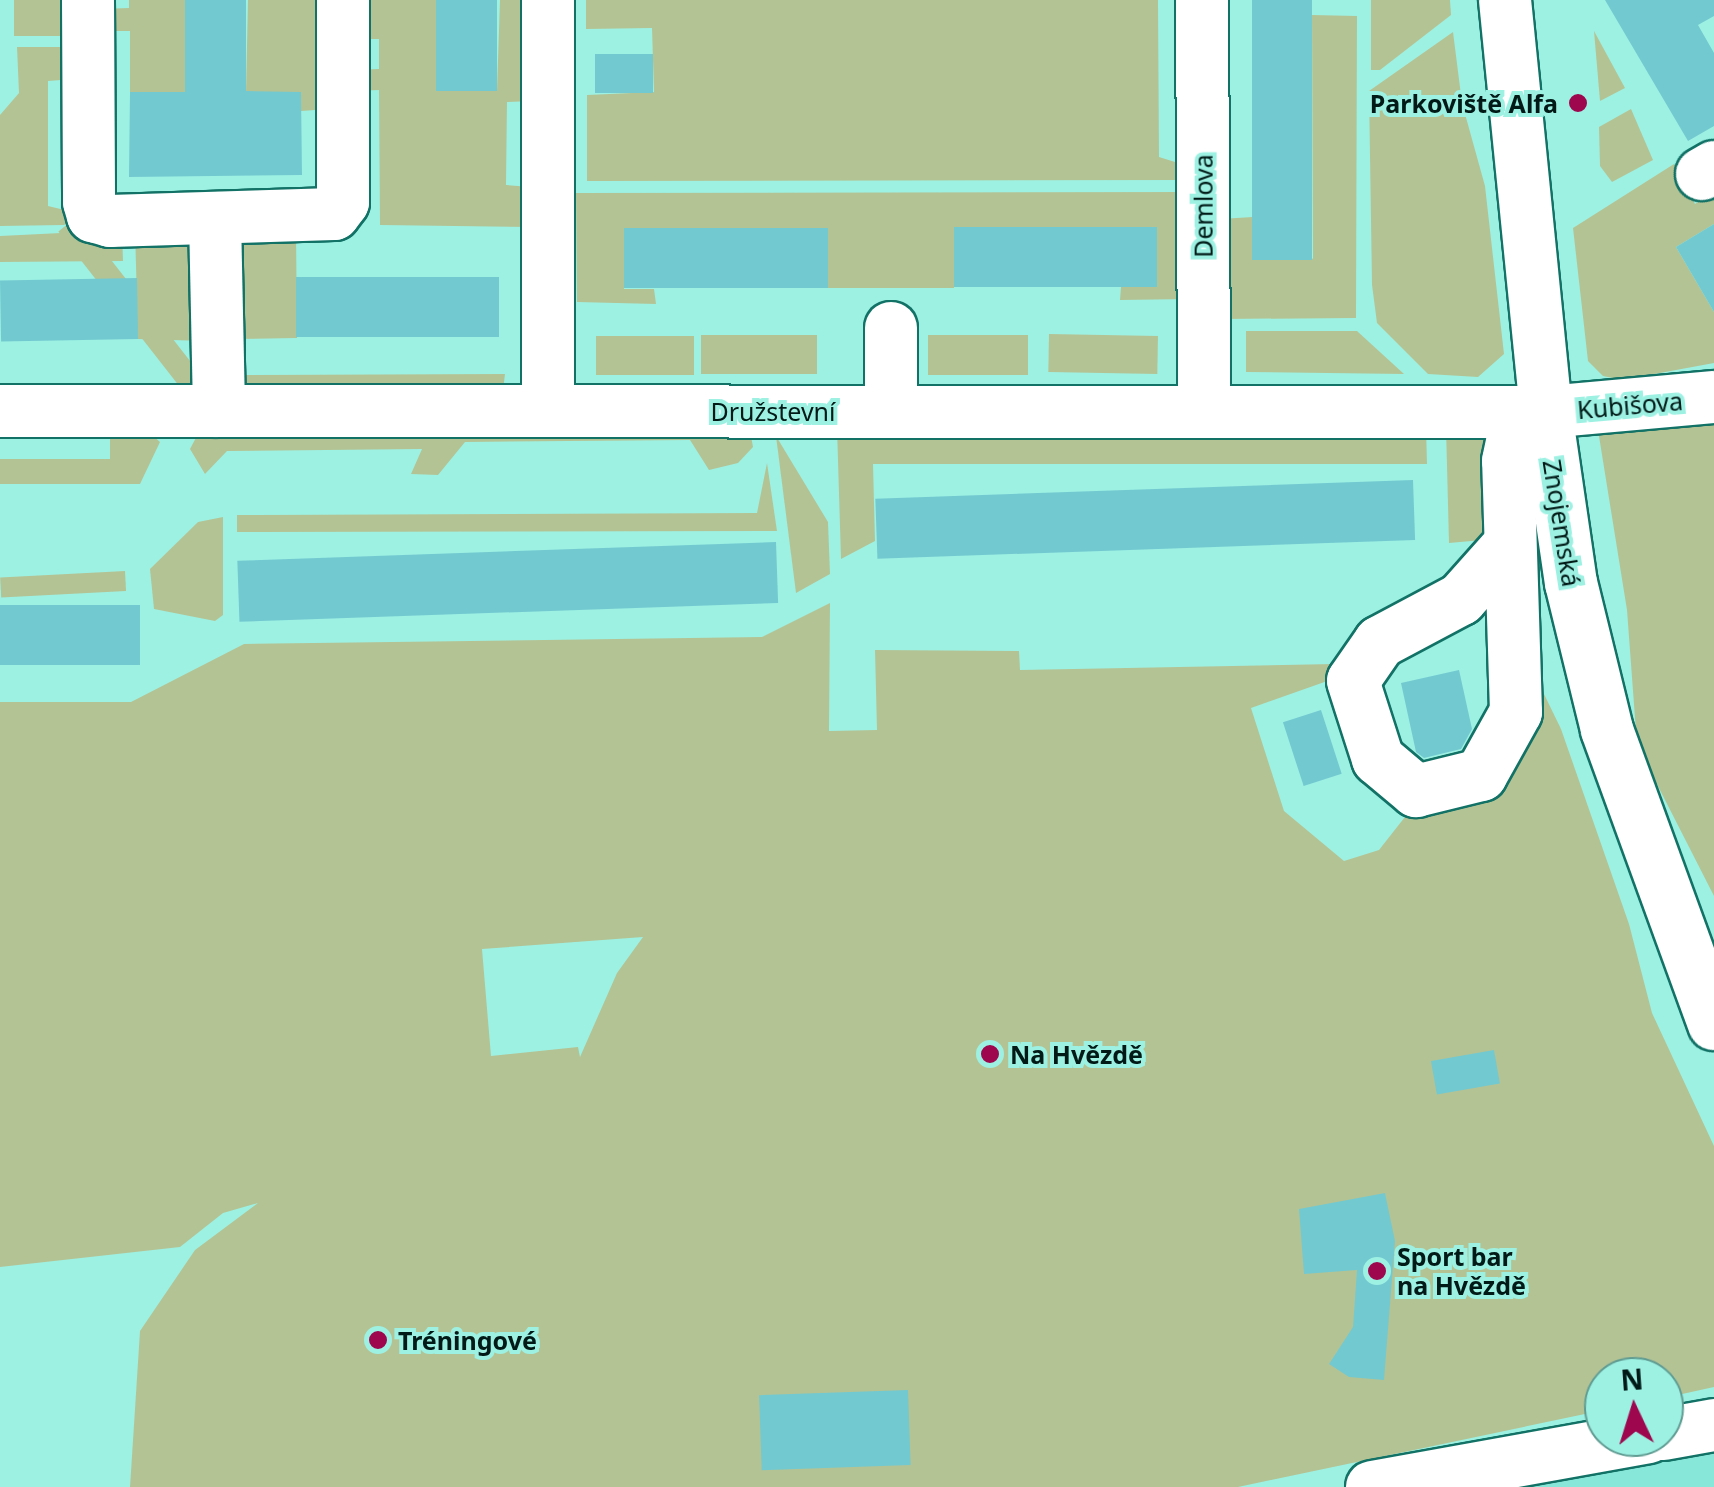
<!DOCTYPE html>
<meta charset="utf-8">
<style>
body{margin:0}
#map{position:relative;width:1714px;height:1487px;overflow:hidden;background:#9df1e3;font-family:"Noto Sans",sans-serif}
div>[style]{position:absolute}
.built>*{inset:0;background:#87e7d8}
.green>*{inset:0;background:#b4c394;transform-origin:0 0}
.building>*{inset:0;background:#73c9d0;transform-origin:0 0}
.roads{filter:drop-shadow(2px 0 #127266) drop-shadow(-2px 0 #127266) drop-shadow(0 2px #127266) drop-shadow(0 -2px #127266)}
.minor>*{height:52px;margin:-26px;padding:0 26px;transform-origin:26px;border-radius:26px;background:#fff}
.dots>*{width:28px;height:28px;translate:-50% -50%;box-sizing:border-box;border:5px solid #9df1e3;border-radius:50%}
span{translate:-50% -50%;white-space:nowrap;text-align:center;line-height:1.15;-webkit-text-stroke:8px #9df1e3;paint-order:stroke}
.poi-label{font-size:25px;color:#011a17;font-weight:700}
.right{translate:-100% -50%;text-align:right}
.left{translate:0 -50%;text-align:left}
.street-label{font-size:25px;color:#011a17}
.north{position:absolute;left:1584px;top:1357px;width:100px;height:100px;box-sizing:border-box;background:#9df1e3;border:2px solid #5f9b91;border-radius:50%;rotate:356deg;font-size:28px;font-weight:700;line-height:40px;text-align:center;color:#011a17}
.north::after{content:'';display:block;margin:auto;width:35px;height:45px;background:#9e064d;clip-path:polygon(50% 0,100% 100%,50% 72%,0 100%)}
</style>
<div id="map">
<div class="built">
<i style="clip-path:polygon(1714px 1454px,1714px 1487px,1500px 1487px,1632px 1465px)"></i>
</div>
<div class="green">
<i style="left:14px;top:0;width:65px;height:36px"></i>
<i style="clip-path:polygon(129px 0,185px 0,185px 92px,130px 92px,130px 31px,101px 31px,100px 9px,129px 8px)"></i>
<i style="clip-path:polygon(248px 0,330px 0,329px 109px,301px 111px,301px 92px,246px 92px)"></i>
<i style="clip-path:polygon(351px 0,436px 0,437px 91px,497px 90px,500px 0,532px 0,532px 101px,507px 102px,506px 185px,531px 187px,533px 227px,380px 225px,379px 90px,352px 91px,352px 70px,379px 69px,379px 39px,351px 39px)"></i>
<i style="clip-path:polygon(586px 0,1158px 0,1159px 157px,1191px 167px,1191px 180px,587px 181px,587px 95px,654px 92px,652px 28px,586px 29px)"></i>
<i style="clip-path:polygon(1371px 0,1450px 0,1451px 15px,1380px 70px,1371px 70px)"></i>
<i style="clip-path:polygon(1312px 15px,1357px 16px,1356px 318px,1221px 319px,1220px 219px,1253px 217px,1313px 259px)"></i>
<i style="clip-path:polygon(1594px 31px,1625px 88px,1600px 101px)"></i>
<i style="clip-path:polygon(1453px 32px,1462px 103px,1485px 186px,1504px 354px,1478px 377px,1428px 374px,1377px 323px,1372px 285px,1369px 91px)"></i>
<i style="clip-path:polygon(17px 47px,73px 47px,74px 79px,48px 81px,48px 206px,73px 212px,75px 219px,64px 225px,0 226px,0 115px,19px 93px)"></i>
<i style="clip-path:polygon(1631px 109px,1653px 160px,1612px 182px,1600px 166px,1599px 127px)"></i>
<i style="clip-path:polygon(1674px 164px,1695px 204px,1714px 192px,1714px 224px,1676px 247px,1714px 312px,1714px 363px,1622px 380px,1603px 376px,1588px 361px,1573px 228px)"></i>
<i style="clip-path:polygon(1191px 192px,1190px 299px,1120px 300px,1121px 287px,1157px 287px,1157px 227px,955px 228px,954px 288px,828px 288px,827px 228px,625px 229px,624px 289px,654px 289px,656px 304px,577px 302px,576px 193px)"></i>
<i style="clip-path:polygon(135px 229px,194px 242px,205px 341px,138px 339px)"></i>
<i style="clip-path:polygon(296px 229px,297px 338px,232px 339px,238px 241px)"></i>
<i style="clip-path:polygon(122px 230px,123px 261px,0 262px,0 236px)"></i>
<i style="clip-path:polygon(1246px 331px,1357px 331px,1404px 374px,1246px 372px)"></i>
<i style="left:1049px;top:334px;width:109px;height:38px;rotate:1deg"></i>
<i style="left:817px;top:335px;width:39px;height:116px;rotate:90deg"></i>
<i style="left:928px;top:335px;width:100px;height:40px"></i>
<i style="left:694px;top:336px;width:39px;height:98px;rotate:90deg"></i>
<i style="clip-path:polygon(505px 374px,503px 390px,253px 393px,235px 375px)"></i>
<i style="left:201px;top:375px;width:24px;height:201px;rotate:142deg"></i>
<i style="clip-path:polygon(1714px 417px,1714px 896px,1637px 745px,1627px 610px,1598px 430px)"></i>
<i style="clip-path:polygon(1426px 426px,1427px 464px,873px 464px,875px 541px,841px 559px,837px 428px)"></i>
<i style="clip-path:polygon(1446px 427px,1487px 429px,1494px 539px,1449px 543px)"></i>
<i style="clip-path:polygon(110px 432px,150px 433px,160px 442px,140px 484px,0 484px,0 459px,110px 459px)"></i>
<i style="clip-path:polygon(199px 432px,751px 436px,753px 447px,738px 463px,709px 470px,690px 440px,465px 442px,438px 475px,411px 474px,422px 449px,227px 451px,205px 474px,190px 449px)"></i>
<i style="clip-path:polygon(776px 436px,828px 522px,830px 574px,796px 593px)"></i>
<i style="clip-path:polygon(767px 463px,777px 531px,237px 532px,237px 515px,757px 513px)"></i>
<i style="clip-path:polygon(223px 517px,223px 615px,215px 621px,154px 609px,150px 569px,198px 522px)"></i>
<i style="left:125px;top:571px;width:20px;height:125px;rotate:87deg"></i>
<i style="clip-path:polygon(evenodd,830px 603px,829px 731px,877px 730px,875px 650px,1019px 651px,1020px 670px,1334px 664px,1333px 679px,1251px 708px,1284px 811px,1344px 861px,1379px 850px,1412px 808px,1436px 809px,1527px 659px,1561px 729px,1629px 924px,1652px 1013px,1714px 1146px,1714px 1387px,1664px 1398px,1664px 1377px,1604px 1377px,1604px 1410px,1238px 1487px,130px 1487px,140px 1331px,195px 1250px,258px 1203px,223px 1213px,180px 1247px,0 1267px,0 702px,131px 702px,244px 644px,762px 637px,830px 603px,643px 937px,617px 973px,580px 1057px,578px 1047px,491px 1056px,482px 949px,643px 937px)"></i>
</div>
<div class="building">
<i style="clip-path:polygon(185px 0,246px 0,246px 91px,301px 92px,302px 175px,129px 177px,130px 92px,185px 92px)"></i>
<i style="left:436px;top:0;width:61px;height:91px"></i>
<i style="left:1252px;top:0;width:60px;height:260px"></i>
<i style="clip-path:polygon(1605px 0,1714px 0,1714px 16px,1698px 25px,1714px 53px,1714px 126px,1688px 141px)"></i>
<i style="left:595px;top:54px;width:58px;height:39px"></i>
<i style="clip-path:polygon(1714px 224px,1714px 312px,1676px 247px)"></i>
<i style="left:1157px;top:227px;width:60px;height:203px;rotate:90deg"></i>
<i style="left:828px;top:228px;width:60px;height:204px;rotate:90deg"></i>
<i style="left:499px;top:277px;width:60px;height:203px;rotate:90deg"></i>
<i style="left:137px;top:278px;width:61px;height:137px;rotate:89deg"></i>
<i style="left:1413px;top:480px;width:60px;height:538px;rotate:88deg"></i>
<i style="left:776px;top:542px;width:61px;height:539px;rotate:88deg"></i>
<i style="left:0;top:605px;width:140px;height:60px"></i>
<i style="clip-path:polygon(1459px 670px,1472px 729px,1461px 749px,1424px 758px,1416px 752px,1401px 683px)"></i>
<i style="left:1321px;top:710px;width:67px;height:40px;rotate:72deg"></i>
<i style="left:1494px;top:1050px;width:34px;height:64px;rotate:80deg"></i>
<i style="clip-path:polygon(1385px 1193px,1395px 1241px,1384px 1380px,1349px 1377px,1329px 1364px,1353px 1327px,1357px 1270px,1304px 1274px,1299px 1209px)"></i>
<i style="left:908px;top:1390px;width:75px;height:149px;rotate:88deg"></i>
</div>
<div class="roads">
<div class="minor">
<i style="left:88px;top:0;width:202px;rotate:89.7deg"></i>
<i style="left:89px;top:202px;width:15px;rotate:74deg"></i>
<i style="left:93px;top:216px;width:18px;rotate:16deg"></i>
<i style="left:110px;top:221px;width:224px;rotate:-1.8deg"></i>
<i style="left:334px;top:214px;width:15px;rotate:-53deg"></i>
<i style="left:343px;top:202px;width:202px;rotate:-90deg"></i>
<i style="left:1202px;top:0;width:412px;rotate:89.7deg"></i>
<i style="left:1505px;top:0;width:414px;rotate:84.3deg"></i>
<i style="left:1546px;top:412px;width:173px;rotate:81.7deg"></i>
<i style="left:1571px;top:583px;width:151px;rotate:76.2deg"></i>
<i style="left:1607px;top:730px;width:313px;rotate:70deg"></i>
<i style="left:1702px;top:174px;width:14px;rotate:-30deg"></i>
<i style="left:215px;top:218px;width:193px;rotate:88.8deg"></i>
<i style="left:0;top:411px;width:1546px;rotate:0.04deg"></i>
<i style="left:1546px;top:412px;width:169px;rotate:-5.1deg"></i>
<i style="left:548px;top:411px;width:411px;rotate:-90deg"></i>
<i style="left:891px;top:411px;width:83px;rotate:-90deg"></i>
<i style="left:1510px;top:544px;width:74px;rotate:131.7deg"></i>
<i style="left:1461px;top:599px;width:92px;rotate:152deg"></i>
<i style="left:1380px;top:642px;width:47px;rotate:124.7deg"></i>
<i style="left:1353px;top:681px;width:82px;rotate:72.2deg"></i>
<i style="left:1378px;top:759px;width:50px;rotate:40.1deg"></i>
<i style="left:1416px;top:791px;width:67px;rotate:-13.8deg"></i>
<i style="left:1481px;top:775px;width:72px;rotate:-60.9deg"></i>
<i style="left:1516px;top:712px;width:251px;rotate:-91.8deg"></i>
<i style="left:1508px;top:461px;width:24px;rotate:-78deg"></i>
<i style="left:1513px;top:438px;width:42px;rotate:-38.2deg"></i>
<i style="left:1664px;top:1434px;width:51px;rotate:-10.2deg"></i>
<i style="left:1372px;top:1487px;width:281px;rotate:-10.2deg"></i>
</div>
</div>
<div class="dots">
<i style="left:1578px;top:103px;background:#9e064d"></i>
<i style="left:990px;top:1054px;background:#9e064d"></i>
<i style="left:1377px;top:1271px;background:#9e064d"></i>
<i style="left:378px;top:1340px;background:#9e064d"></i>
</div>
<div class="poi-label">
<span class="right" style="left:1558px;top:103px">Parkoviště Alfa</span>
<span class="left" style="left:1010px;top:1054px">Na Hvězdě</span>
<span class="left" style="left:1397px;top:1271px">Sport bar<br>na Hvězdě</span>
<span class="left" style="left:398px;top:1340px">Tréningové</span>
</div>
<div class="street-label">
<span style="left:1203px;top:206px;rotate:-90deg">Demlova</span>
<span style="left:1630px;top:405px;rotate:-5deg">Kubišova</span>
<span style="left:773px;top:411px">Družstevní</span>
<span style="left:1562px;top:523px;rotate:81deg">Znojemská</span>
</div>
<div class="north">N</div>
</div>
